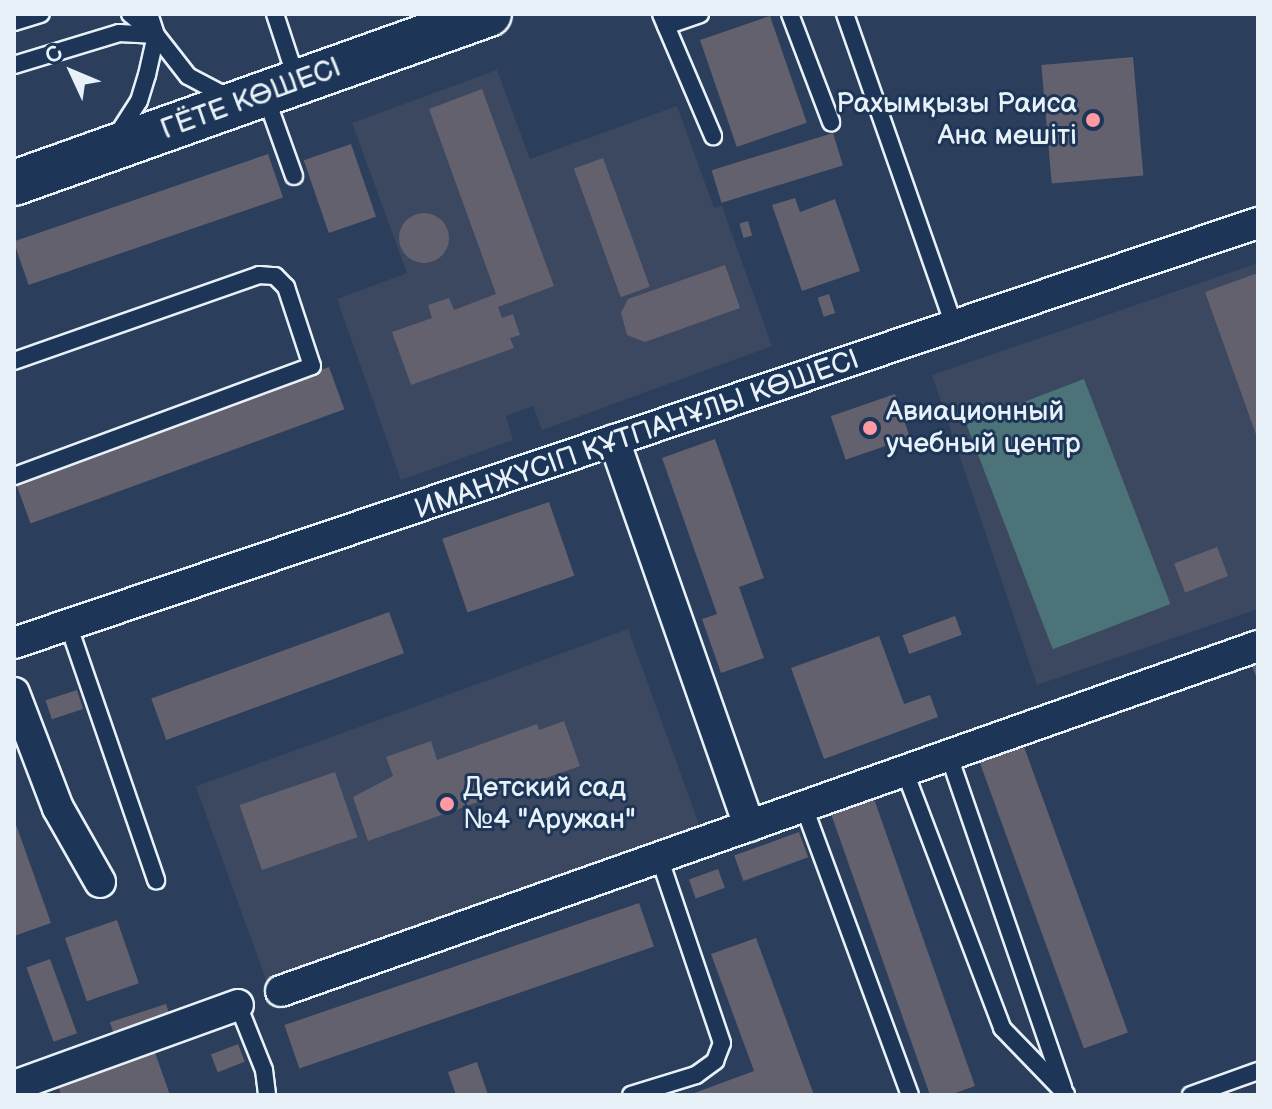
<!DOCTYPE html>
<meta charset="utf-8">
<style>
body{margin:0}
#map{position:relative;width:1272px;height:1109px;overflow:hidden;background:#2b3e5b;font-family:"Balsamiq Sans",sans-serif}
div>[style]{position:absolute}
.built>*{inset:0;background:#3c4860;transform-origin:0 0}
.green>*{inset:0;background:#4c7478;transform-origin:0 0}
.building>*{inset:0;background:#63616d;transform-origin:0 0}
.round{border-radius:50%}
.roads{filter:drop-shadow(2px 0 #e8f1f8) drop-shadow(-2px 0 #e8f1f8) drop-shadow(0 2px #e8f1f8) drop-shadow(0 -2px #e8f1f8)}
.lane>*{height:16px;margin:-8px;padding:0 8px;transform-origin:8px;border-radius:8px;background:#1d3557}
.street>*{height:30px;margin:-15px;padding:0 15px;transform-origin:15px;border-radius:15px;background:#1d3557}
.secondary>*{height:44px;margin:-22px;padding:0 22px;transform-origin:22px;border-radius:22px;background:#1d3557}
.dots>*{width:22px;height:22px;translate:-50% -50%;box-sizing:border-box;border:4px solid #1d3557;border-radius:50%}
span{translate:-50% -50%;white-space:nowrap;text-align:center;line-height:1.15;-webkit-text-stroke:6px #1d3557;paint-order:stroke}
.street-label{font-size:28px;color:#e8f1f8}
.poi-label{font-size:28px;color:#e8f1f8}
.right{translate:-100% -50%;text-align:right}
.left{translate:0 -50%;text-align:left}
.frame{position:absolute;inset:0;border:16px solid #e8f1f8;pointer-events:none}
.north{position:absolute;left:32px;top:32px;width:80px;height:80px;-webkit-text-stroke:6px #1d3557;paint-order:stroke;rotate:314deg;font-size:22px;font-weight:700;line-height:32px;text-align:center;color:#e8f1f8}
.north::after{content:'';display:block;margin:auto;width:28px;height:36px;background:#e8f1f8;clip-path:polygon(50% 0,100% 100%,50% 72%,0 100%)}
</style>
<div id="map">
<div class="built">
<i style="clip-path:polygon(497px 70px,530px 159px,677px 106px,714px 208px,722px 206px,772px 346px,542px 430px,533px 406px,506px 416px,513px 440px,401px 480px,337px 299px,407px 273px,352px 123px)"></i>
<i style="clip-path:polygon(1258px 263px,1258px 609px,1037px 685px,932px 375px)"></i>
<i style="left:628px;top:629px;width:209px;height:460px;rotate:70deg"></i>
</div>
<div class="green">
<i style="left:1084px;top:379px;width:241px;height:126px;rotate:69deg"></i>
</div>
<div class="building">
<i style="left:770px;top:16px;width:113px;height:74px;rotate:71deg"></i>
<i style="left:1133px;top:57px;width:119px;height:92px;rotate:85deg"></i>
<i style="clip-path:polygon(482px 89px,554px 286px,498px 307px,502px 318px,513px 314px,520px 335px,510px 338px,514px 348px,411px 385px,392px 332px,432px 318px,428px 305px,449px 298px,454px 310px,496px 294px,429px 109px)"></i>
<i style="left:833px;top:133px;width:34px;height:127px;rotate:73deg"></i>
<i style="left:351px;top:144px;width:77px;height:50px;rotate:71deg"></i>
<i style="left:268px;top:154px;width:46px;height:269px;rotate:71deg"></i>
<i style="left:603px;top:158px;width:137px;height:31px;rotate:70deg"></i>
<i style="clip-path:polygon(795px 198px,800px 212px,835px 199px,860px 271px,802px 291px,772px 205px)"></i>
<i class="round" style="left:399px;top:213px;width:50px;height:50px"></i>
<i style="left:748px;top:221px;width:15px;height:9px;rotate:74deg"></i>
<i style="clip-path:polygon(725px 265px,740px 308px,645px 342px,627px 335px,621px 313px,628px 299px)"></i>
<i style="clip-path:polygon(1258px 273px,1258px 440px,1205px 292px)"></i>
<i style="left:829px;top:294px;width:20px;height:12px;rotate:72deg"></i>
<i style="left:329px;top:367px;width:45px;height:334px;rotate:70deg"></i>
<i style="left:895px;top:394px;width:46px;height:68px;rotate:71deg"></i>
<i style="clip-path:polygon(715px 439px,764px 578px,739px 587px,764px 658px,721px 673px,702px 619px,717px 614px,662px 458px)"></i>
<i style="left:549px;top:502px;width:78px;height:113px;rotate:71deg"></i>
<i style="left:1217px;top:547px;width:31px;height:46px;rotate:69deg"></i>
<i style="left:389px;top:612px;width:44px;height:253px;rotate:70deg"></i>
<i style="left:955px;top:616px;width:20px;height:56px;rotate:70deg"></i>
<i style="clip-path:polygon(879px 636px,904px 704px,930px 695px,938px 717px,824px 759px,791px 668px)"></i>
<i style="clip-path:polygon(1258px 660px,1258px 682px,1251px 663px)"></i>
<i style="left:77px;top:690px;width:20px;height:33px;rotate:72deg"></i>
<i style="clip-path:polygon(564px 721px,580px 766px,368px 841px,353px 797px,393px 776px,386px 757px,431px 741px,437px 760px,537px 724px,539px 730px)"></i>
<i style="left:1023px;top:744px;width:307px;height:47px;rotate:70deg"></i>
<i style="left:335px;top:772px;width:69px;height:101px;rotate:71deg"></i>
<i style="clip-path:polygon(873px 796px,975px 1086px,950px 1095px,930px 1095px,830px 811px)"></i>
<i style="clip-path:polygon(14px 819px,51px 923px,14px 936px)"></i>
<i style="left:799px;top:832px;width:27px;height:69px;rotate:70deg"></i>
<i style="left:718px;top:869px;width:20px;height:31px;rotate:70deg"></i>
<i style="left:639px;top:903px;width:46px;height:375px;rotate:71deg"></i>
<i style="left:117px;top:920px;width:67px;height:55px;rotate:71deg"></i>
<i style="clip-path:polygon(756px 938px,814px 1095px,689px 1095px,754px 1071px,711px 954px)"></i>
<i style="left:50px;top:959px;width:79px;height:25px;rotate:70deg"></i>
<i style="left:166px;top:1004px;width:13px;height:59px;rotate:72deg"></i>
<i style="left:238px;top:1044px;width:19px;height:29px;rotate:69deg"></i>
<i style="clip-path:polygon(153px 1047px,170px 1095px,61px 1095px,57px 1082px)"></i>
<i style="clip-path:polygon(477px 1062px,488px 1095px,456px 1095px,448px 1072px)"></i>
</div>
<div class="roads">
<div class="lane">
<i style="left:130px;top:14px;width:33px;rotate:39deg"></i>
<i style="left:156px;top:35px;width:52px;rotate:52deg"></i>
<i style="left:188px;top:76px;width:36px;rotate:28deg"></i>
<i style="left:220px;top:93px;width:13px;rotate:4deg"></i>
<i style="left:275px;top:14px;width:71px;rotate:71.8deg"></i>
<i style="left:661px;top:14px;width:133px;rotate:66.9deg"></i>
<i style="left:790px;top:14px;width:116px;rotate:69.2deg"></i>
<i style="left:845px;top:14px;width:333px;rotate:70.7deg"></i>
<i style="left:14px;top:22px;width:28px;rotate:-17deg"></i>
<i style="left:666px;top:26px;width:36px;rotate:-19deg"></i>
<i style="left:14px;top:65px;width:110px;rotate:-16.9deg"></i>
<i style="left:119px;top:33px;width:37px;rotate:3deg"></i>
<i style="left:265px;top:95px;width:86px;rotate:70.3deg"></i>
<i style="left:117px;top:135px;width:40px;rotate:-57.1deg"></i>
<i style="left:139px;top:101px;width:27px;rotate:-73deg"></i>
<i style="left:147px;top:75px;width:41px;rotate:-77.3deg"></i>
<i style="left:156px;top:35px;width:22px;rotate:-108deg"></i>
<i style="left:14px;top:361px;width:260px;rotate:-19.3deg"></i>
<i style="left:259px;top:275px;width:16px;rotate:4deg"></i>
<i style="left:275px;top:276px;width:16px;rotate:45deg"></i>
<i style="left:286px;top:287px;width:83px;rotate:71.8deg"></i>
<i style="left:312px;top:366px;width:318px;rotate:159.7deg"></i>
<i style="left:69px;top:627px;width:268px;rotate:71deg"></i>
<i style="left:949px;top:756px;width:351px;rotate:71deg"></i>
<i style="left:905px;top:772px;width:274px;rotate:69.2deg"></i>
<i style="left:1002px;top:1028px;width:92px;rotate:45.9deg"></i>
<i style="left:804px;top:807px;width:307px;rotate:69.8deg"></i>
<i style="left:238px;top:1005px;width:70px;rotate:68.2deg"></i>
<i style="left:264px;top:1070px;width:25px;rotate:83deg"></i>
<i style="left:631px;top:1095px;width:68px;rotate:-17.1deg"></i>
<i style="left:696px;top:1075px;width:24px;rotate:-36deg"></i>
<i style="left:715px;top:1061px;width:19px;rotate:-69deg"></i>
<i style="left:722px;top:1043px;width:196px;rotate:-108.7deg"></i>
<i style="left:1191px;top:1095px;width:71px;rotate:-19.7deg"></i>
</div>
<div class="street">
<i style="left:614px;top:440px;width:409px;rotate:70.7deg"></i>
<i style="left:14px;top:643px;width:1313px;rotate:-18.66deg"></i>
<i style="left:14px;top:693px;width:123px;rotate:69.1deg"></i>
<i style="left:58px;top:808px;width:85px;rotate:60.4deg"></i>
<i style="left:281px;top:991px;width:1036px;rotate:-19.45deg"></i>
<i style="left:14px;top:1086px;width:238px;rotate:-19.9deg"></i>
</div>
<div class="secondary">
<i style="left:14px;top:183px;width:504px;rotate:-19.59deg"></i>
</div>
</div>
<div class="dots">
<i style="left:1093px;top:120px;background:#ff9aa2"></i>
<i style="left:870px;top:428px;background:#ff9aa2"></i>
<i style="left:447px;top:804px;background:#ff9aa2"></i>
</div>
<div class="street-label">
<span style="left:251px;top:99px;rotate:-20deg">ГЁТЕ КӨШЕСІ</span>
<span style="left:637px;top:435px;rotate:-19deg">ИМАНЖҮСІП ҚҰТПАНҰЛЫ КӨШЕСІ</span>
</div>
<div class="poi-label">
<span class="right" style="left:1077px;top:120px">Рахымқызы Раиса<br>Ана мешіті</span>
<span class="left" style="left:886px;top:428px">Авиационный<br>учебный центр</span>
<span class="left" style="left:463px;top:804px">Детский сад<br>№4 "Аружан"</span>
</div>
<div class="frame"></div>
<div class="north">С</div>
</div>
